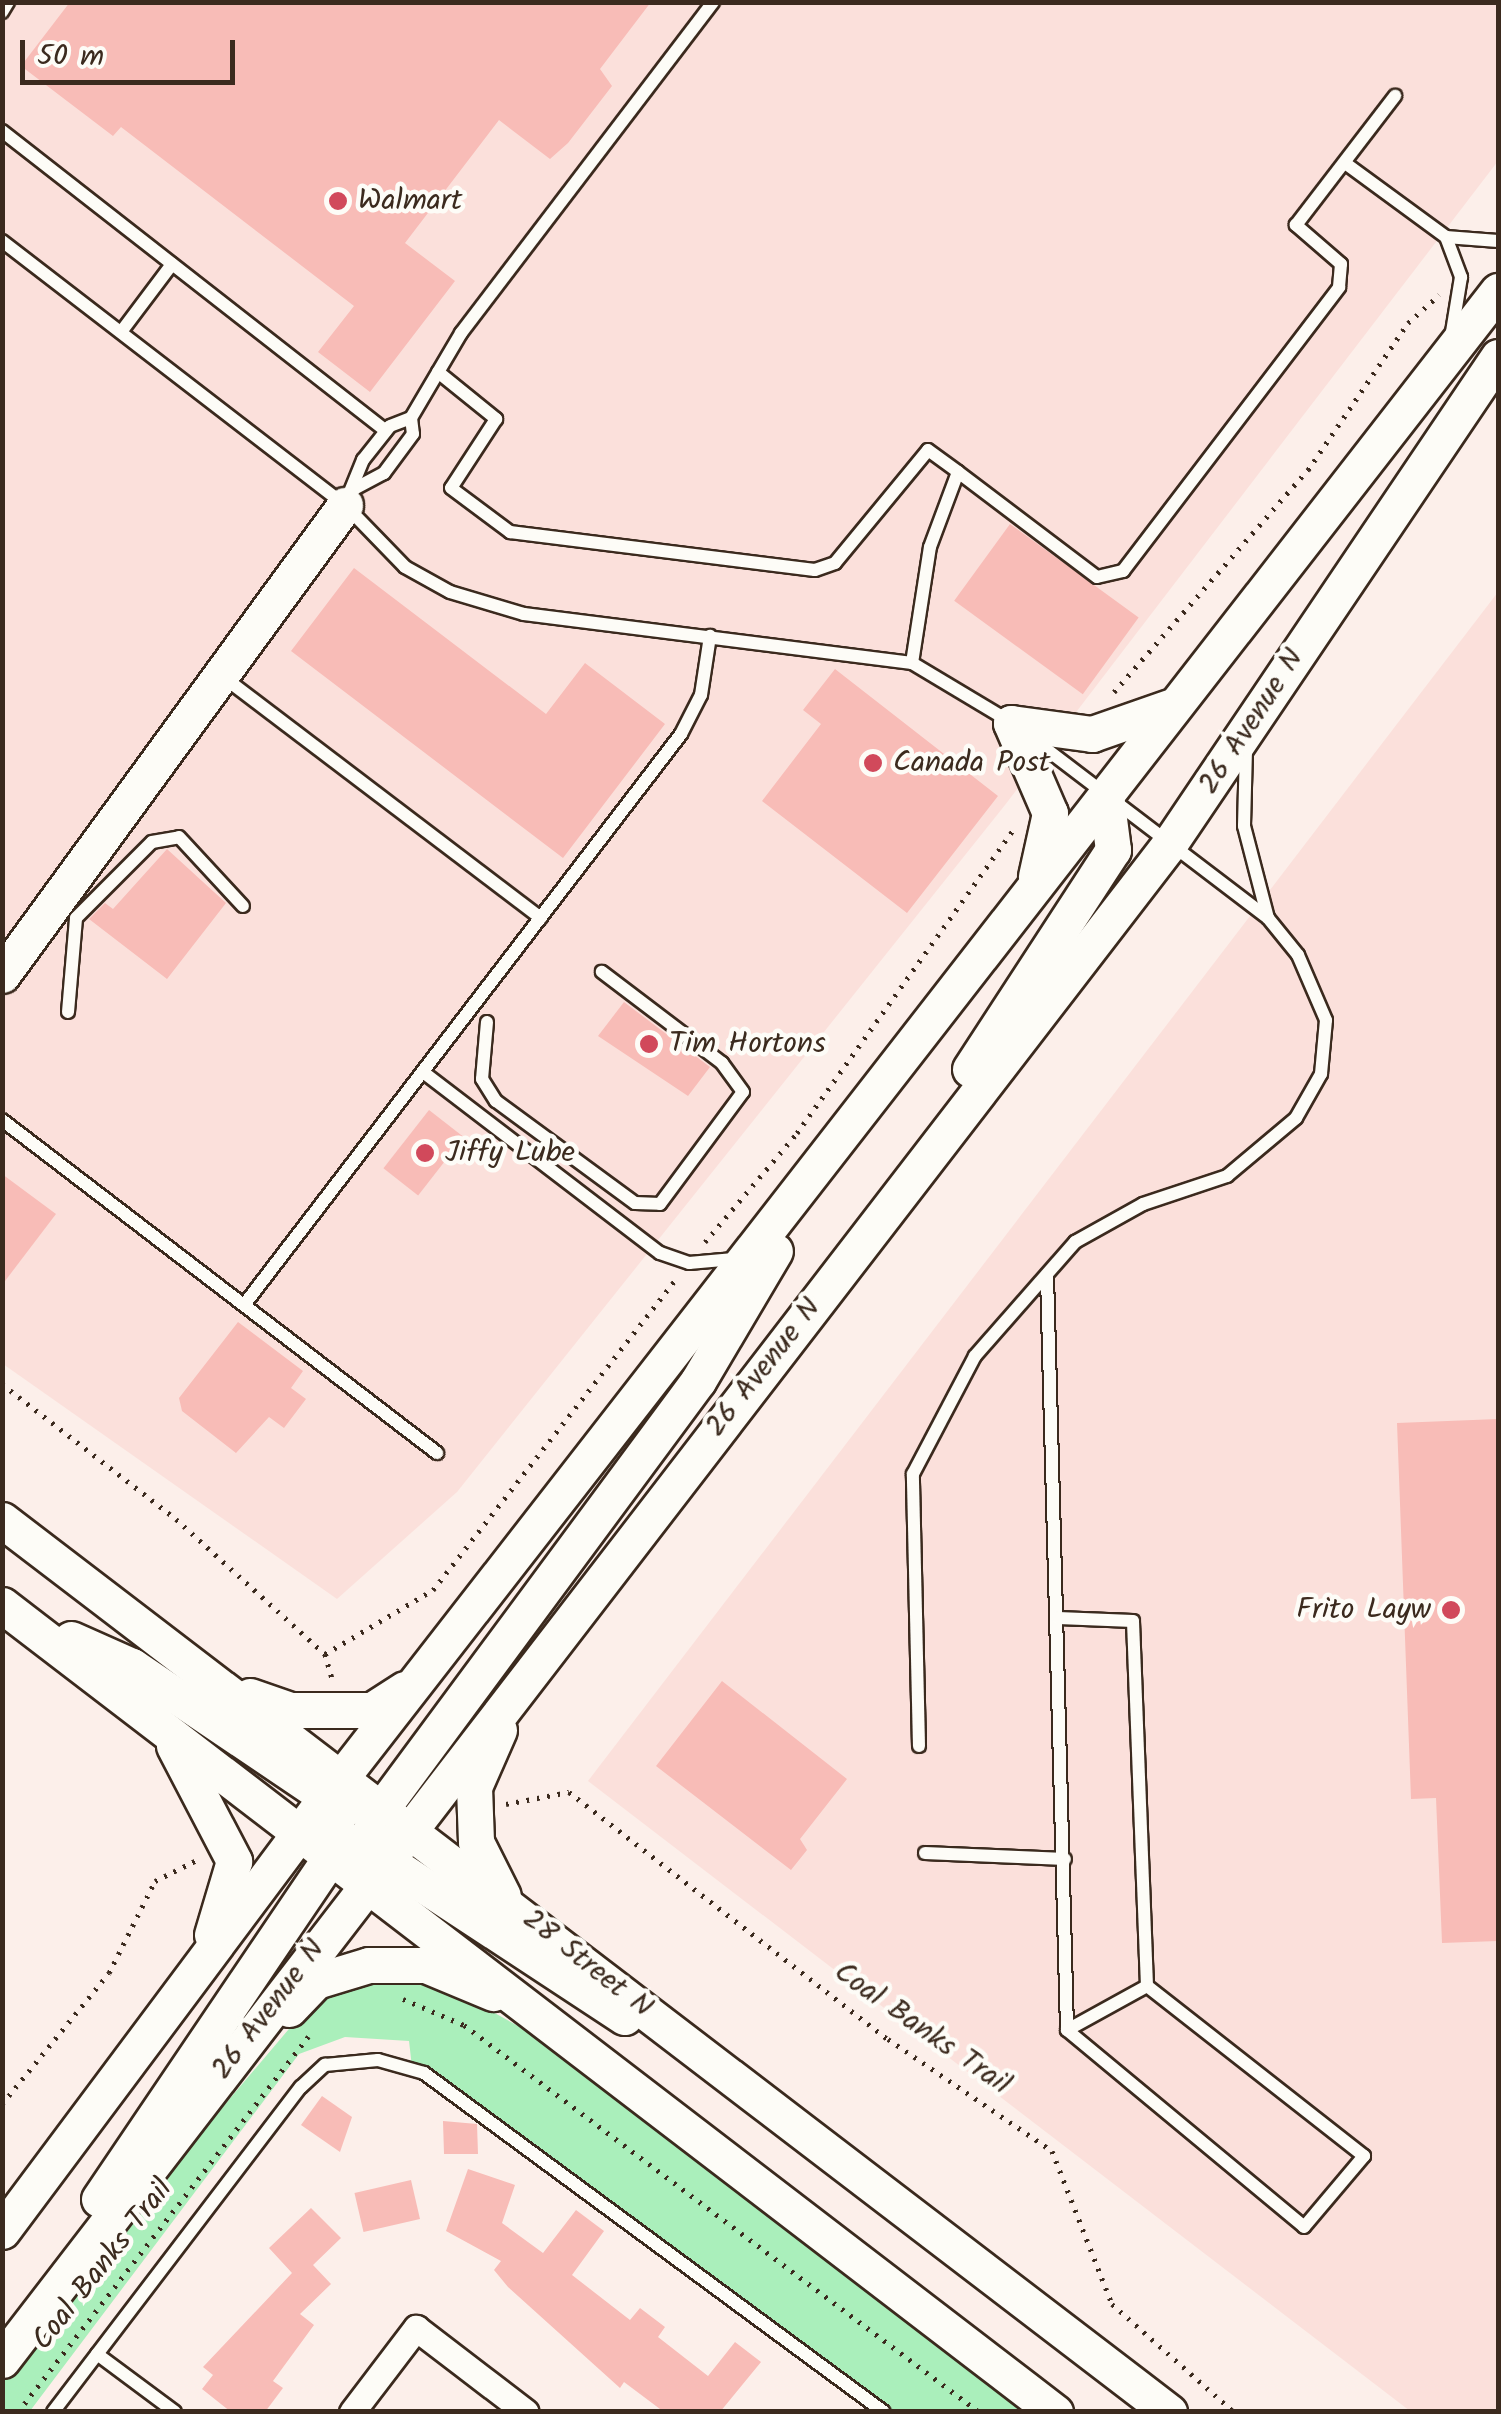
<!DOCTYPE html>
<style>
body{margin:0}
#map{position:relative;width:1501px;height:2414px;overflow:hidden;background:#fcefea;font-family:Kalam,sans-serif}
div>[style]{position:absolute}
.built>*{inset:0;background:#fbe0db}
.green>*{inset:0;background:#aaefbb}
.building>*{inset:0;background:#f8bcb7;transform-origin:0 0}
.path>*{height:5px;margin-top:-2.5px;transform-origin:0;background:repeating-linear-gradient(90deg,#3b2a1e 0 2.5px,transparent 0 10.5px)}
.roads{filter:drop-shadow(2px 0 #3b2a1e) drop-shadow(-2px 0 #3b2a1e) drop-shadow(0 2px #3b2a1e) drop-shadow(0 -2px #3b2a1e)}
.lane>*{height:12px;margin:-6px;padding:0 6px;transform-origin:6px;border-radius:6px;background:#fdfcf7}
.street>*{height:25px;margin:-12.5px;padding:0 12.5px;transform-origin:12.5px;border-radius:12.5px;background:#fdfcf7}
.secondary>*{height:35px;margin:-17.5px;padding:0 17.5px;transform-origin:17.5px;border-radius:17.5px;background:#fdfcf7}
.dots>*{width:28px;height:28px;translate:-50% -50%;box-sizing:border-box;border:5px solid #fdfcf7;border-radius:50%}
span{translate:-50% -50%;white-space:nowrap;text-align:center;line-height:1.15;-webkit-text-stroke:9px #fdfcf7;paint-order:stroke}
.poi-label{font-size:30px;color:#3b2a1e}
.left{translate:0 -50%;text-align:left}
.right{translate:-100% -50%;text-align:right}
.street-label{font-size:30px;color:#3b2a1e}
.frame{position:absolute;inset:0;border:5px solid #3b2a1e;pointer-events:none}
.scale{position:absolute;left:20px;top:40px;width:215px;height:45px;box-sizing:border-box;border:5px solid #3b2a1e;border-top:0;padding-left:12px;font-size:30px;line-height:35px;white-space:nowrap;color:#3b2a1e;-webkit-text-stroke:8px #fdfcf7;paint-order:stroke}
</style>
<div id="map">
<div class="built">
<i style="clip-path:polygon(3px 3px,1498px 3px,1498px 161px,1005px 805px,457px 1492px,337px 1599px,3px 1364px)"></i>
<i style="clip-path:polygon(1498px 592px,1498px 2411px,1410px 2411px,588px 1781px)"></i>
</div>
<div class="green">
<i style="clip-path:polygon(424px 1974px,527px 2031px,1025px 2411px,881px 2411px,412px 2067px,409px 2041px,345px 2037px,299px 2054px,30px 2411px,3px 2412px,3px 2366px,322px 1990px)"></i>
</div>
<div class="building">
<i style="clip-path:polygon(70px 2px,651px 2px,600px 69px,612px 86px,568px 143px,550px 159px,499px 120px,405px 243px,455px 281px,370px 392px,318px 352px,354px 306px,121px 127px,113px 136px,21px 66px)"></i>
<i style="left:1010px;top:524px;width:159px;height:95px;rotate:36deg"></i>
<i style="clip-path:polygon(354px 568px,546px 714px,585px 663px,665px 724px,563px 858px,291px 651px)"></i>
<i style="clip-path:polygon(835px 669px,998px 796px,907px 913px,762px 801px,821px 724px,803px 710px)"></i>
<i style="clip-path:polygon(167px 849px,226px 903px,167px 979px,89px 919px,105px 903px,113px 909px)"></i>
<i style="clip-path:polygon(624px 1002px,710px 1067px,688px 1096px,598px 1036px)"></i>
<i style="left:429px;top:1110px;width:44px;height:74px;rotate:38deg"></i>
<i style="clip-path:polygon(2px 1174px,56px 1214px,2px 1285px)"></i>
<i style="clip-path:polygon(238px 1322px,303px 1371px,291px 1388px,306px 1399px,284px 1428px,269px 1417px,236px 1453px,182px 1411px,179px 1398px)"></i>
<i style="clip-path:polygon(1498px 1419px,1498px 1941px,1442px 1943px,1436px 1798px,1411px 1799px,1397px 1423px)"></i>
<i style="clip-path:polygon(722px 1681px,847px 1779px,800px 1839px,807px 1850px,791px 1870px,656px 1766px)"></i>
<i style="clip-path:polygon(322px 2096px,352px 2117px,340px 2152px,301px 2125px)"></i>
<i style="clip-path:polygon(443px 2121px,477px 2124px,478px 2154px,444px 2154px)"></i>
<i style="clip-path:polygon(468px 2169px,515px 2185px,502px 2223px,543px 2253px,576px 2210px,604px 2231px,572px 2275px,630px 2320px,640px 2308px,665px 2327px,658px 2337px,708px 2376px,735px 2342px,761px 2362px,720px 2412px,664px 2412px,624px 2382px,620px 2388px,508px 2287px,494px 2270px,501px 2261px,446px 2231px)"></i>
<i style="left:411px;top:2180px;width:40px;height:58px;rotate:77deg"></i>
<i style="clip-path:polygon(311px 2208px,341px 2238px,313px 2265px,331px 2284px,300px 2314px,314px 2325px,273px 2381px,283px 2388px,265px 2412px,231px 2412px,202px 2389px,213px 2375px,203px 2367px,292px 2273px,269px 2248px)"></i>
</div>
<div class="path">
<i style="left:1114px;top:692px;width:295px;rotate:-48.9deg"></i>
<i style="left:1308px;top:470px;width:178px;rotate:-55.8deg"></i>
<i style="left:1408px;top:323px;width:42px;rotate:-42.1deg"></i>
<i style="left:705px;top:1242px;width:143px;rotate:-49.8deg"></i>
<i style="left:797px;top:1133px;width:376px;rotate:-54.5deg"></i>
<i style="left:2px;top:1384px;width:220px;rotate:37.8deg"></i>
<i style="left:176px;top:1519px;width:201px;rotate:42.2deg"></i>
<i style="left:325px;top:1654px;width:26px;rotate:74deg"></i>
<i style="left:325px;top:1654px;width:126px;rotate:-30.7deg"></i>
<i style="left:433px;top:1590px;width:396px;rotate:-52deg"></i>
<i style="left:506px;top:1804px;width:64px;rotate:-10.8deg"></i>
<i style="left:569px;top:1792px;width:403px;rotate:37.8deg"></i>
<i style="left:888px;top:2039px;width:199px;rotate:34.3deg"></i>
<i style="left:1052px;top:2151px;width:164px;rotate:68.6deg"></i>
<i style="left:1112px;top:2304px;width:163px;rotate:41.5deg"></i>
<i style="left:403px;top:1999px;width:66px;rotate:23.1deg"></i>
<i style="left:464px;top:2025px;width:644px;rotate:36.92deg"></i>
<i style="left:2px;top:2104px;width:169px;rotate:-50.8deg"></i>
<i style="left:109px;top:1973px;width:103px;rotate:-63.4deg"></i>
<i style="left:155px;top:1881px;width:49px;rotate:-26.6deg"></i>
<i style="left:18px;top:2412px;width:475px;rotate:-52.3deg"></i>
</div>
<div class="roads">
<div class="lane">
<i style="left:2px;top:12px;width:12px;rotate:-59deg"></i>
<i style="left:2px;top:131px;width:487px;rotate:38deg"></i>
<i style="left:1345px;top:163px;width:125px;rotate:36.2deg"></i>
<i style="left:1446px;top:237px;width:52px;rotate:4.4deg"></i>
<i style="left:1446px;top:237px;width:43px;rotate:69.4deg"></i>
<i style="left:1461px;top:277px;width:56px;rotate:99.3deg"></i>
<i style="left:2px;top:241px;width:433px;rotate:37.6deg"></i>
<i style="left:345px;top:505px;width:86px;rotate:45.9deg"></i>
<i style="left:405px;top:567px;width:51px;rotate:29.1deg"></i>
<i style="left:450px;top:592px;width:77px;rotate:16.6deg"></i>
<i style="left:524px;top:614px;width:391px;rotate:7.2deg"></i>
<i style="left:912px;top:663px;width:113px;rotate:30.9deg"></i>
<i style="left:121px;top:332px;width:85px;rotate:-53.1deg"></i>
<i style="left:438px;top:372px;width:75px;rotate:39deg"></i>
<i style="left:496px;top:419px;width:82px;rotate:123.1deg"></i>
<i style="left:451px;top:488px;width:74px;rotate:36.7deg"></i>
<i style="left:510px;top:532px;width:307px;rotate:7.1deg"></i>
<i style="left:815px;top:570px;width:21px;rotate:-19deg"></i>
<i style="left:835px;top:563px;width:146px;rotate:-50.5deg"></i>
<i style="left:928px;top:450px;width:37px;rotate:36deg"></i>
<i style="left:411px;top:418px;width:99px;rotate:-59.5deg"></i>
<i style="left:461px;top:333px;width:416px;rotate:-52.7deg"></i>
<i style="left:345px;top:504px;width:48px;rotate:-67.8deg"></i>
<i style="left:363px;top:460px;width:43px;rotate:-51.5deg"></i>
<i style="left:390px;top:426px;width:22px;rotate:-21deg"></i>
<i style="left:411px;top:418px;width:16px;rotate:83deg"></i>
<i style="left:413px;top:434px;width:49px;rotate:126.6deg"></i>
<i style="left:384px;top:473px;width:34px;rotate:152deg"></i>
<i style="left:912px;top:663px;width:117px;rotate:-81.2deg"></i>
<i style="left:930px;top:547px;width:80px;rotate:-69.5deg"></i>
<i style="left:958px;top:472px;width:174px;rotate:37.1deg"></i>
<i style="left:1097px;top:577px;width:27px;rotate:-13deg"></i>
<i style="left:1123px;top:571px;width:357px;rotate:-52.7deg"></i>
<i style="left:1339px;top:287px;width:23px;rotate:-85deg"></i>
<i style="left:1341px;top:264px;width:60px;rotate:-139.1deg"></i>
<i style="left:1296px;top:225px;width:163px;rotate:-52.5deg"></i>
<i style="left:226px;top:679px;width:395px;rotate:37.2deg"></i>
<i style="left:1246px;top:749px;width:77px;rotate:91.5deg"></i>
<i style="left:1244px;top:826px;width:95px;rotate:75.4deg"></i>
<i style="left:68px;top:1012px;width:94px;rotate:-85.1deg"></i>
<i style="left:76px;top:918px;width:107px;rotate:-45deg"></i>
<i style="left:152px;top:842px;width:27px;rotate:-10deg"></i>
<i style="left:179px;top:837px;width:94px;rotate:47.2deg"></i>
<i style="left:487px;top:1022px;width:57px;rotate:95deg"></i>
<i style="left:482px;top:1079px;width:26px;rotate:58deg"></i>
<i style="left:496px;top:1101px;width:172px;rotate:36.3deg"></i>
<i style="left:635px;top:1203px;width:25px;rotate:2deg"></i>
<i style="left:660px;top:1204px;width:139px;rotate:-53.5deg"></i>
<i style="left:743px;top:1092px;width:36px;rotate:-126deg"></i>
<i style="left:722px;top:1063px;width:151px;rotate:-142.8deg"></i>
<i style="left:423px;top:1072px;width:298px;rotate:37.4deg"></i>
<i style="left:660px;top:1253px;width:31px;rotate:19deg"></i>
<i style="left:689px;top:1263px;width:45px;rotate:-5.1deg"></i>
<i style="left:2px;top:1120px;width:548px;rotate:37.43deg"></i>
<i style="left:1047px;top:1275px;width:755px;rotate:88.48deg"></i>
<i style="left:1067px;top:2030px;width:308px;rotate:39.7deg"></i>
<i style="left:1304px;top:2227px;width:93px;rotate:-49.8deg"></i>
<i style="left:1364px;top:2156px;width:276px;rotate:-141.9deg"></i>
<i style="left:1147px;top:1986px;width:365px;rotate:-92.2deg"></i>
<i style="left:1133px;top:1621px;width:75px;rotate:-177.7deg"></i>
<i style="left:244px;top:1305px;width:719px;rotate:-52.57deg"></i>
<i style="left:681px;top:734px;width:44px;rotate:-62.9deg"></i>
<i style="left:701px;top:695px;width:60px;rotate:-81.3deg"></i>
<i style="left:919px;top:1746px;width:272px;rotate:-91.3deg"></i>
<i style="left:913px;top:1474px;width:133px;rotate:-62.3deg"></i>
<i style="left:975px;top:1356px;width:152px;rotate:-48.7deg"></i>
<i style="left:1075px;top:1242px;width:78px;rotate:-29.2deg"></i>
<i style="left:1143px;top:1204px;width:89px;rotate:-18.4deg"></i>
<i style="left:1227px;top:1176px;width:90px;rotate:-40deg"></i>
<i style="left:1296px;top:1118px;width:51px;rotate:-60.4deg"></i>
<i style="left:1321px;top:1074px;width:54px;rotate:-84.7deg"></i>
<i style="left:1326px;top:1020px;width:71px;rotate:-113.3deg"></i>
<i style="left:1298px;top:955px;width:48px;rotate:-129deg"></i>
<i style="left:1268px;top:918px;width:300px;rotate:-142.7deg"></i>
<i style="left:925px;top:1853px;width:140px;rotate:2.5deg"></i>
<i style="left:1067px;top:2030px;width:91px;rotate:-28.8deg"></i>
<i style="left:97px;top:2354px;width:97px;rotate:36.6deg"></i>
<i style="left:53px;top:2412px;width:409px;rotate:-52.7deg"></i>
<i style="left:301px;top:2087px;width:33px;rotate:-43deg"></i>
<i style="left:325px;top:2065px;width:53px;rotate:-5.4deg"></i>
<i style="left:378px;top:2060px;width:48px;rotate:15.8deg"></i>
<i style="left:424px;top:2073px;width:571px;rotate:36.39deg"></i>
</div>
<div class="street">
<i style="left:352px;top:2412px;width:106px;rotate:-52.7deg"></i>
<i style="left:416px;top:2328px;width:138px;rotate:37.4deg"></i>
</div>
<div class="secondary">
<i style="left:1011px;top:723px;width:98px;rotate:66.6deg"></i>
<i style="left:1050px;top:813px;width:65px;rotate:102.5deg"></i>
<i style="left:1011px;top:723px;width:82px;rotate:7.7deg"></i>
<i style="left:1092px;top:734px;width:82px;rotate:-19.3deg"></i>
<i style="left:2px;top:975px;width:582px;rotate:-53.88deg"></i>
<i style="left:970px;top:1069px;width:262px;rotate:-56.9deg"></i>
<i style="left:1113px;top:850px;width:55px;rotate:-97.3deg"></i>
<i style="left:2px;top:1520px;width:1469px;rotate:37.39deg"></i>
<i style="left:2px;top:1605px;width:1327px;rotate:37.47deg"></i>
<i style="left:71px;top:1639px;width:67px;rotate:23.9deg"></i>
<i style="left:132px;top:1666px;width:256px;rotate:34deg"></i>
<i style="left:250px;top:1696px;width:42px;rotate:19.3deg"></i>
<i style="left:290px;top:1710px;width:82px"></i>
<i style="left:372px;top:1710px;width:38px;rotate:-33deg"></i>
<i style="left:499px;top:1730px;width:62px;rotate:113.7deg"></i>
<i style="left:474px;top:1787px;width:55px;rotate:87.9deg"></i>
<i style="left:476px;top:1842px;width:60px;rotate:63.4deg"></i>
<i style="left:174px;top:1746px;width:130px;rotate:62.4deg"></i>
<i style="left:234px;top:1861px;width:77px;rotate:106.6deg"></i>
<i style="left:367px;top:1848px;width:308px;rotate:33.3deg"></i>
<i style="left:366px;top:1881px;width:46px;rotate:-87.5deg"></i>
<i style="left:368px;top:1835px;width:30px;rotate:-63deg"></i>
<i style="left:382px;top:1808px;width:531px;rotate:-53.5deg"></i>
<i style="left:698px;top:1381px;width:151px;rotate:-59.4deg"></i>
<i style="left:289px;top:2009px;width:39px;rotate:-46deg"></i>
<i style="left:316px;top:1981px;width:55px;rotate:-16.8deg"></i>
<i style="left:369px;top:1965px;width:57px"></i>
<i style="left:426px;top:1965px;width:73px;rotate:22.7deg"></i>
<i style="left:99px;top:2199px;width:417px;rotate:-55.9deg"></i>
<i style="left:333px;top:1854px;width:75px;rotate:-83.9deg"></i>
<i style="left:2px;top:2231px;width:538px;rotate:-53.24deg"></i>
<i style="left:324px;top:1800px;width:1912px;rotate:-52.12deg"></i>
<i style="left:2px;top:2360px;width:1911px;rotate:-52.4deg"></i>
<i style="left:1168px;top:846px;width:590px;rotate:-55.99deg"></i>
</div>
</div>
<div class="dots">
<i style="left:338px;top:201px;background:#d1495b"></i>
<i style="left:873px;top:763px;background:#d1495b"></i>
<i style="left:649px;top:1044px;background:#d1495b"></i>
<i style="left:425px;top:1153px;background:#d1495b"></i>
<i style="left:1451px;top:1610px;background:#d1495b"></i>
</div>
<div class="poi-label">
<span class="left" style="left:358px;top:201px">Walmart</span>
<span class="left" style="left:893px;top:763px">Canada Post</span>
<span class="left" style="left:669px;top:1044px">Tim Hortons</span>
<span class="left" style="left:445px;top:1153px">Jiffy Lube</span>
<span class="right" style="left:1431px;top:1610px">Frito Layw</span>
</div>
<div class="street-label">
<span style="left:1252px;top:722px;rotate:-57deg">26 Avenue N</span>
<span style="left:764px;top:1368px;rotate:-52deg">26 Avenue N</span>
<span style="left:587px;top:1964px;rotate:38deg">28 Street N</span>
<span style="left:269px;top:2010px;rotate:-53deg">26 Avenue N</span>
<span style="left:922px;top:2029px;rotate:35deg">Coal Banks Trail</span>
<span style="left:103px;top:2265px;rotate:-52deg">Coal Banks Trail</span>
</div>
<div class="frame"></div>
<div class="scale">50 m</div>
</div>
